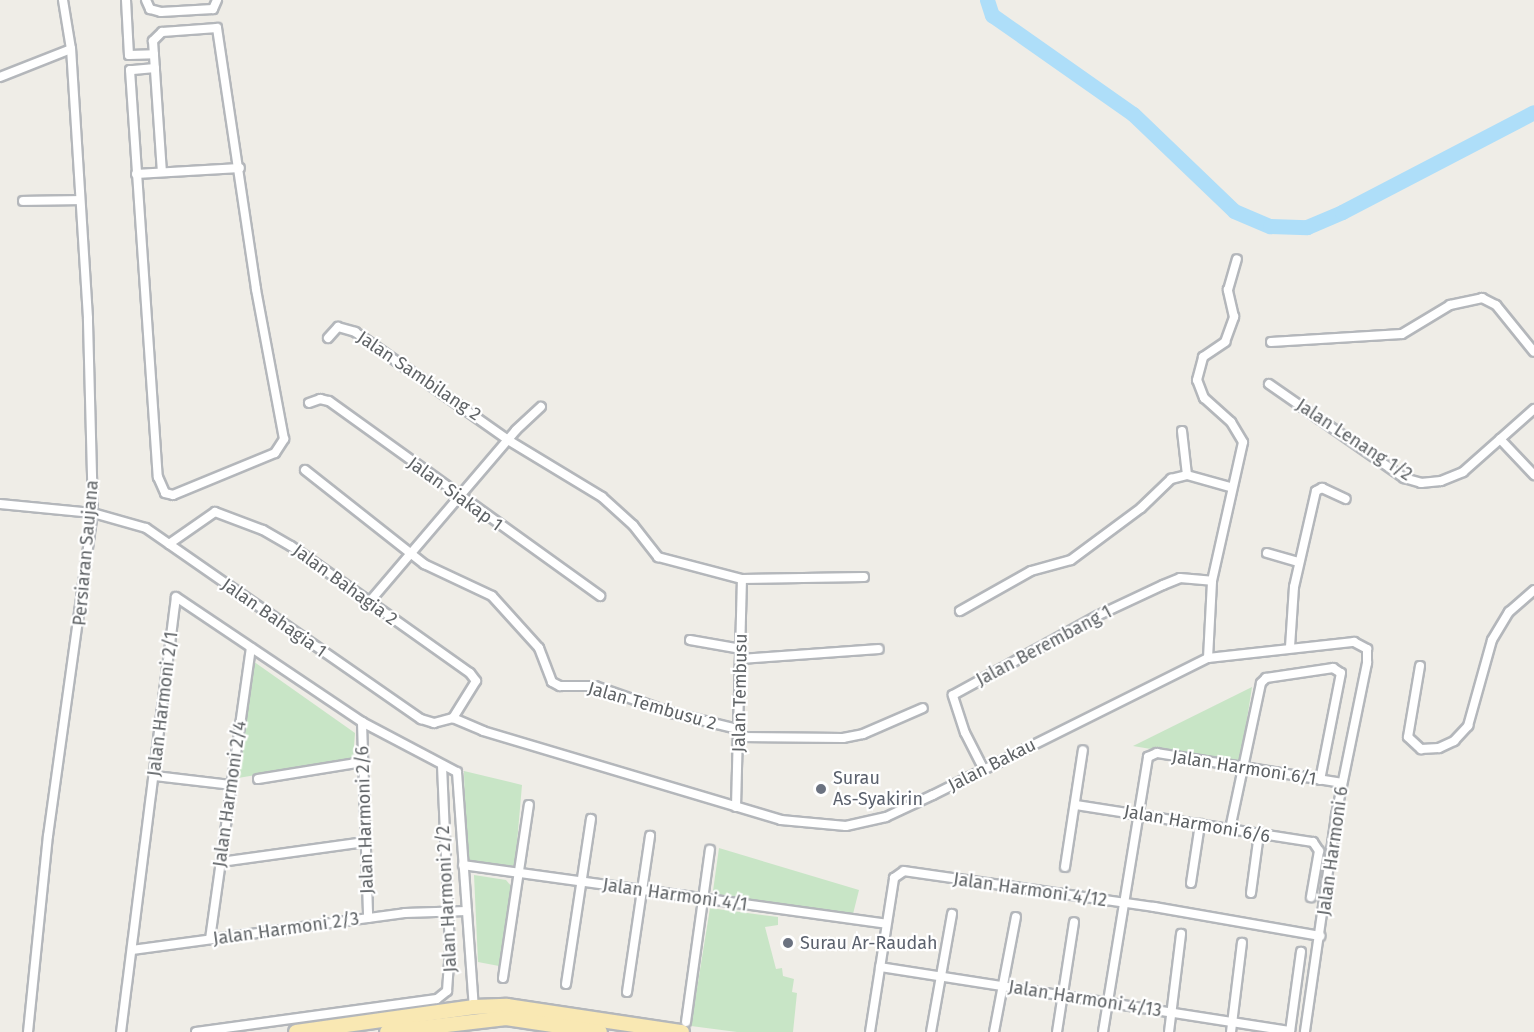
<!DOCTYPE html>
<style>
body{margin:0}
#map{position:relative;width:1534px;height:1032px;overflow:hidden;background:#efede7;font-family:"Fira Sans",sans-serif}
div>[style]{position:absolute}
.green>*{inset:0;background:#c8e5c6}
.river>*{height:15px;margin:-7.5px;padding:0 7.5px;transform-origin:7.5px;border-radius:7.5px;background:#aedef9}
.roads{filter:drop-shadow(2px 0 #b4b7bb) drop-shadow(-2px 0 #b4b7bb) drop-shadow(0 2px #b4b7bb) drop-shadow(0 -2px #b4b7bb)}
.minor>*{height:8px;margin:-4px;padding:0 4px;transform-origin:4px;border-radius:4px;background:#fff}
.primary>*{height:14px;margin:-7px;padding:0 7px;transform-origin:7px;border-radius:7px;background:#f9e8b3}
.dots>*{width:16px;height:16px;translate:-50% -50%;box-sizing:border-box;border:3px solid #fff;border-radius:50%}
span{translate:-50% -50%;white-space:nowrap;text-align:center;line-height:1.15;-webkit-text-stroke:4.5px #fff;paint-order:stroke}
.street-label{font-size:18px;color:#5f6366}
.worship-label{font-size:18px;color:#5b616d}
.left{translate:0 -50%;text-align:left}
</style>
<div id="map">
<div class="green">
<i style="clip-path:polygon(253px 661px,355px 733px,353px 759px,238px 778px)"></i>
<i style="clip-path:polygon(1252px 687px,1240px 764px,1133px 746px)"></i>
<i style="clip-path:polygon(464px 771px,522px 785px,515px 866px,466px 860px)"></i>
<i style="clip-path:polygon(719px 848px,859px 890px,853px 914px,718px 897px,713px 891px)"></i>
<i style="clip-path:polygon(474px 875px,506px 880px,512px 887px,499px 966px,478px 962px)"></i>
<i style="clip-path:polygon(710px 908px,778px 917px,778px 925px,765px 927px,776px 969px,782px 968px,783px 976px,794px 979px,792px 992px,797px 993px,793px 1032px,737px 1032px,691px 1026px)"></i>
</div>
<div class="river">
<i style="left:987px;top:0;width:16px;rotate:72deg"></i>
<i style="left:992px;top:15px;width:172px;rotate:35.1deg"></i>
<i style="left:1133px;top:114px;width:140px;rotate:43.8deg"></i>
<i style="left:1234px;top:211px;width:39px;rotate:23deg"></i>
<i style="left:1270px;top:226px;width:37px;rotate:2deg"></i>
<i style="left:1307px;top:227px;width:38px;rotate:-23deg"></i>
<i style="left:1342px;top:212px;width:216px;rotate:-27.5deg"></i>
</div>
<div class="roads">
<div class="minor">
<i style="left:126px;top:0;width:55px;rotate:86.9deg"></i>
<i style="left:129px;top:55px;width:25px;rotate:-2deg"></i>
<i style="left:146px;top:0;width:10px;rotate:66deg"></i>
<i style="left:150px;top:9px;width:11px;rotate:15deg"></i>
<i style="left:161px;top:12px;width:52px;rotate:-3.3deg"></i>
<i style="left:213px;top:9px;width:10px;rotate:-66deg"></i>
<i style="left:155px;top:68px;width:25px;rotate:175deg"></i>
<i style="left:130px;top:70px;width:408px;rotate:86.1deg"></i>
<i style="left:158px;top:477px;width:17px;rotate:66deg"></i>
<i style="left:165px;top:493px;width:8px;rotate:14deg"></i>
<i style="left:173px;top:495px;width:110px;rotate:-22.4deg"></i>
<i style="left:275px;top:453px;width:17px;rotate:-57deg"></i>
<i style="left:284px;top:439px;width:153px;rotate:-100.6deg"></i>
<i style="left:256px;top:289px;width:264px;rotate:-98.5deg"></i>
<i style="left:217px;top:28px;width:55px;rotate:175.8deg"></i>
<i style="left:162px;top:32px;width:13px;rotate:135deg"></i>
<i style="left:153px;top:41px;width:131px;rotate:86.1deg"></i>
<i style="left:0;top:77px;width:76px;rotate:-21.5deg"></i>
<i style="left:136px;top:174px;width:104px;rotate:-3.3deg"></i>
<i style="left:23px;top:201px;width:57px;rotate:-1deg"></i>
<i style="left:328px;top:338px;width:15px;rotate:-48deg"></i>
<i style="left:338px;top:327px;width:18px;rotate:16deg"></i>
<i style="left:355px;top:332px;width:187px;rotate:35.2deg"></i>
<i style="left:508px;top:440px;width:110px;rotate:31.2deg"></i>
<i style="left:602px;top:497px;width:42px;rotate:42.1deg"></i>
<i style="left:633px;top:525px;width:41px;rotate:52deg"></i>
<i style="left:658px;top:557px;width:87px;rotate:14.7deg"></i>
<i style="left:742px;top:579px;width:122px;rotate:-0.9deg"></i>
<i style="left:1271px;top:342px;width:131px;rotate:-3.5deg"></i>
<i style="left:1402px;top:334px;width:56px;rotate:-31.1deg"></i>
<i style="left:1450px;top:305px;width:33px;rotate:-12deg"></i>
<i style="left:1482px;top:298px;width:16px;rotate:27deg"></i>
<i style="left:1496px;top:305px;width:60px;rotate:51deg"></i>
<i style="left:1269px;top:384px;width:165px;rotate:34.8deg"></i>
<i style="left:1404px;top:478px;width:18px;rotate:16deg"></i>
<i style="left:1421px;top:483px;width:20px;rotate:-6deg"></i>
<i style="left:1441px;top:481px;width:24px;rotate:-22deg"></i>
<i style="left:1463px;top:472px;width:95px;rotate:-41.6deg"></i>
<i style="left:309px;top:403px;width:12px;rotate:-20deg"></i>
<i style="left:320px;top:399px;width:9px;rotate:13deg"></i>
<i style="left:329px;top:401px;width:334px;rotate:35.7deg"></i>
<i style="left:1182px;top:431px;width:44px;rotate:83.5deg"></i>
<i style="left:1500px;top:439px;width:50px;rotate:46.6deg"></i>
<i style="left:305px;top:470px;width:152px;rotate:38.3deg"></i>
<i style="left:424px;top:564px;width:75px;rotate:25.2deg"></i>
<i style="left:492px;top:596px;width:70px;rotate:47.9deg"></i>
<i style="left:539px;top:648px;width:36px;rotate:69deg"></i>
<i style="left:552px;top:682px;width:9px;rotate:27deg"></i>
<i style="left:560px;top:686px;width:35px"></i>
<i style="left:595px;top:686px;width:82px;rotate:19.3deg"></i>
<i style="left:672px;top:713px;width:71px;rotate:13.8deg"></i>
<i style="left:0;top:504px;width:93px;rotate:5.5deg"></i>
<i style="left:93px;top:513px;width:55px;rotate:15.8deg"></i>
<i style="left:146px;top:528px;width:335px;rotate:34.8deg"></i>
<i style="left:421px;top:719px;width:14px;rotate:17deg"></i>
<i style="left:434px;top:723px;width:20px;rotate:-15deg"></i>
<i style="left:169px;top:544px;width:56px;rotate:-34.8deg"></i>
<i style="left:215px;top:512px;width:51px;rotate:20.6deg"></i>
<i style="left:263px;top:530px;width:32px;rotate:30deg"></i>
<i style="left:291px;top:546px;width:219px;rotate:35.4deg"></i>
<i style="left:470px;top:673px;width:10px;rotate:53deg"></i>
<i style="left:476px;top:681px;width:44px;rotate:121.9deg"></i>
<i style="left:1267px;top:553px;width:32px;rotate:16deg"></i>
<i style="left:371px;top:600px;width:223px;rotate:-49.5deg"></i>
<i style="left:516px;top:430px;width:34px;rotate:-43deg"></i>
<i style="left:960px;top:611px;width:81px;rotate:-29.4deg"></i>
<i style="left:1031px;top:571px;width:41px;rotate:-15.4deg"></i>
<i style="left:1071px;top:560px;width:87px;rotate:-36.6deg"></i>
<i style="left:1141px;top:508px;width:42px;rotate:-44deg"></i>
<i style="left:1171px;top:479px;width:16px;rotate:-14deg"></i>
<i style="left:1187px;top:475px;width:45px;rotate:15.6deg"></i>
<i style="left:690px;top:640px;width:52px;rotate:10deg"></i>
<i style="left:1290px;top:647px;width:60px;rotate:-86.2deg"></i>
<i style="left:1294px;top:587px;width:98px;rotate:-77.1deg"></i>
<i style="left:1316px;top:491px;width:7px;rotate:-27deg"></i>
<i style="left:1322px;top:488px;width:26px;rotate:25deg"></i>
<i style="left:1208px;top:658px;width:77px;rotate:-87deg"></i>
<i style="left:1212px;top:581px;width:142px;rotate:-77.4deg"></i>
<i style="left:1243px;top:442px;width:23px;rotate:-121deg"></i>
<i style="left:1231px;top:422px;width:36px;rotate:-138deg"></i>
<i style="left:1204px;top:398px;width:19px;rotate:-111deg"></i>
<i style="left:1197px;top:380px;width:24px;rotate:-75deg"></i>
<i style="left:1203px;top:357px;width:27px;rotate:-34deg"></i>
<i style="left:1225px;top:342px;width:27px;rotate:-70deg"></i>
<i style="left:1234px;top:317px;width:28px;rotate:-103deg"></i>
<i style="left:1228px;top:290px;width:32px;rotate:-74deg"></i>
<i style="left:741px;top:659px;width:138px;rotate:-4.1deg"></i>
<i style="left:1420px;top:666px;width:72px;rotate:99.6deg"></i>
<i style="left:1408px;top:737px;width:18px;rotate:43deg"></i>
<i style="left:1421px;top:749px;width:18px;rotate:-3deg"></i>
<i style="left:1439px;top:748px;width:17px;rotate:-25deg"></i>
<i style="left:1454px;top:741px;width:21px;rotate:-47deg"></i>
<i style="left:1468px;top:726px;width:89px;rotate:-74.4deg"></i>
<i style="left:1492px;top:640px;width:33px;rotate:-59deg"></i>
<i style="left:1509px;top:612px;width:33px;rotate:-41deg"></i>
<i style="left:453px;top:718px;width:33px;rotate:23deg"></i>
<i style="left:483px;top:731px;width:311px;rotate:16.6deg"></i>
<i style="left:781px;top:820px;width:65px;rotate:5.3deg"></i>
<i style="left:846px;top:826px;width:41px;rotate:-12.7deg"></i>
<i style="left:886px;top:817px;width:52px;rotate:-25.1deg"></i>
<i style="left:933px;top:795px;width:307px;rotate:-26.5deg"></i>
<i style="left:1208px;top:658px;width:147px;rotate:-6.3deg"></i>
<i style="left:1354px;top:642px;width:15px;rotate:28deg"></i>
<i style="left:1367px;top:649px;width:14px;rotate:90deg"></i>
<i style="left:1367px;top:663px;width:156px;rotate:101.5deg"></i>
<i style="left:1336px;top:816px;width:218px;rotate:98.2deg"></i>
<i style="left:362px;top:722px;width:196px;rotate:88.2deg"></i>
<i style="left:741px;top:737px;width:102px;rotate:0.6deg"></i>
<i style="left:843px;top:738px;width:20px;rotate:-11deg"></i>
<i style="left:863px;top:734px;width:65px;rotate:-23.4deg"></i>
<i style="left:983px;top:768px;width:39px;rotate:-117deg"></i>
<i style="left:965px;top:733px;width:40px;rotate:-108deg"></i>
<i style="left:953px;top:695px;width:166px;rotate:-28.7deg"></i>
<i style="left:1099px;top:615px;width:71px;rotate:-25.1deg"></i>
<i style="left:1163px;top:585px;width:18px;rotate:-22deg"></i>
<i style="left:1180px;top:578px;width:32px;rotate:5deg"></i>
<i style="left:155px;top:776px;width:78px;rotate:6.7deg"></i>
<i style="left:258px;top:779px;width:106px;rotate:-9.2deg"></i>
<i style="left:1076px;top:805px;width:240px;rotate:8.9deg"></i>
<i style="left:1313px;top:842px;width:11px;rotate:56deg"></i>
<i style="left:1319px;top:851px;width:47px;rotate:99.9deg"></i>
<i style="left:736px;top:807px;width:228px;rotate:-88.5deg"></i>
<i style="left:1230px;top:829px;width:149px;rotate:-78deg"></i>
<i style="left:1261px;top:683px;width:7px;rotate:-45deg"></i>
<i style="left:1266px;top:678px;width:68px;rotate:-8.5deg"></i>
<i style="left:1333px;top:668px;width:9px;rotate:32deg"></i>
<i style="left:1341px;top:673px;width:109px;rotate:101.1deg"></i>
<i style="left:221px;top:862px;width:145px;rotate:-7.9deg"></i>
<i style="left:463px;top:865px;width:427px;rotate:7.9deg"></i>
<i style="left:1065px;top:867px;width:118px;rotate:-81.3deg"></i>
<i style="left:1191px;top:883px;width:60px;rotate:-81.3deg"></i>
<i style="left:1251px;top:893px;width:60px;rotate:-82.3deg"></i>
<i style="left:210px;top:939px;width:294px;rotate:-82deg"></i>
<i style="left:132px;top:950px;width:275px;rotate:-7.7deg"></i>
<i style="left:405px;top:913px;width:62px;rotate:-1.8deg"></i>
<i style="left:880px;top:967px;width:415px;rotate:8.9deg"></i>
<i style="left:503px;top:978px;width:175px;rotate:-81.5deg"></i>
<i style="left:566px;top:984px;width:167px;rotate:-81.4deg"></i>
<i style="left:627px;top:992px;width:158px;rotate:-81.6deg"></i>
<i style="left:686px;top:1022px;width:174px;rotate:-82.1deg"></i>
<i style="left:28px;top:1032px;width:197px;rotate:-84.2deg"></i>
<i style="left:48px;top:836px;width:326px;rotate:-82.1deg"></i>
<i style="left:93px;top:513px;width:195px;rotate:-91.5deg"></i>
<i style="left:88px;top:318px;width:270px;rotate:-93.6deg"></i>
<i style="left:71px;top:49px;width:50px;rotate:-99.3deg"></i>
<i style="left:121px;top:1032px;width:438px;rotate:-82.8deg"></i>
<i style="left:176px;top:597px;width:224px;rotate:33.9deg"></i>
<i style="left:362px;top:722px;width:107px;rotate:27.8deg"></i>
<i style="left:457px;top:772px;width:236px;rotate:85.9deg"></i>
<i style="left:196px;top:1032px;width:243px;rotate:-7.8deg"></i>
<i style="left:437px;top:999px;width:13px;rotate:-39deg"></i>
<i style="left:447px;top:991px;width:42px;rotate:-85.9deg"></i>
<i style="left:450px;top:949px;width:183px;rotate:-92.5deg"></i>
<i style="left:870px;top:1032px;width:156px;rotate:-81.1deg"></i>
<i style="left:894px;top:878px;width:12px;rotate:-35deg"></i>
<i style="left:904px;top:871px;width:253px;rotate:8.2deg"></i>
<i style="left:1154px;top:907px;width:169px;rotate:9.9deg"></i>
<i style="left:931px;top:1032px;width:120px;rotate:-79.9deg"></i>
<i style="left:994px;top:1032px;width:117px;rotate:-79.2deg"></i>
<i style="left:1057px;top:1032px;width:111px;rotate:-81.2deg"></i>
<i style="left:1103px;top:1032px;width:279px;rotate:-80.7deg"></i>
<i style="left:1148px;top:757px;width:10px;rotate:-24deg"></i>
<i style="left:1157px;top:753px;width:187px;rotate:9.2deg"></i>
<i style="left:1169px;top:1032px;width:99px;rotate:-83deg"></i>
<i style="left:1231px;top:1032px;width:90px;rotate:-83deg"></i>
<i style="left:1290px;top:1032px;width:81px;rotate:-82.2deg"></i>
</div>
<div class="primary">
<i style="left:296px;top:1032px;width:180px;rotate:-8deg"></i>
<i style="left:474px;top:1007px;width:33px;rotate:-2deg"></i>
<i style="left:507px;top:1006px;width:177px;rotate:8.5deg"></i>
<i style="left:387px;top:1032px;width:120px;rotate:-6.7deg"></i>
<i style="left:506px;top:1018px;width:95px;rotate:8.5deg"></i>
</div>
</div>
<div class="dots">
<i style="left:821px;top:789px;background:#6b7280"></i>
<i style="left:788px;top:943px;background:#6b7280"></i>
</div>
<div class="street-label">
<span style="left:419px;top:376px;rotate:34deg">Jalan Sambilang 2</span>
<span style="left:1354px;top:440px;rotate:33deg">Jalan Lenang 1/2</span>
<span style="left:455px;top:494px;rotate:36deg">Jalan Siakap 1</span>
<span style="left:86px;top:553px;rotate:-85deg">Persiaran Saujana</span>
<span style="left:345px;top:585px;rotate:36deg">Jalan Bahagia 2</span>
<span style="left:274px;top:618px;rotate:35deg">Jalan Bahagia 1</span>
<span style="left:1044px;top:646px;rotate:-28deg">Jalan Berembang 1</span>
<span style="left:740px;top:693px;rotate:-89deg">Jalan Tembusu</span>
<span style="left:163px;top:704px;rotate:-83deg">Jalan Harmoni 2/1</span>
<span style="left:652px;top:706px;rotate:16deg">Jalan Tembusu 2</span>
<span style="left:992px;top:765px;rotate:-27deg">Jalan Bakau</span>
<span style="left:1244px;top:768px;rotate:9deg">Jalan Harmoni 6/1</span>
<span style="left:230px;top:794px;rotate:-82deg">Jalan Harmoni 2/4</span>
<span style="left:365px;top:820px;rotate:-92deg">Jalan Harmoni 2/6</span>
<span style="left:1197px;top:824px;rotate:10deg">Jalan Harmoni 6/6</span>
<span style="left:1333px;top:851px;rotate:-82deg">Jalan Harmoni 6</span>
<span style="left:1030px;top:890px;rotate:8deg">Jalan Harmoni 4/12</span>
<span style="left:675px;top:895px;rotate:8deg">Jalan Harmoni 4/1</span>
<span style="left:447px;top:899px;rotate:-93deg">Jalan Harmoni 2/2</span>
<span style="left:286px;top:929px;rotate:-8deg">Jalan Harmoni 2/3</span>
<span style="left:1085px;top:999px;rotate:9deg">Jalan Harmoni 4/13</span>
</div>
<div class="worship-label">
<span class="left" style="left:833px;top:789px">Surau<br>As-Syakirin</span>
<span class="left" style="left:800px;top:943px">Surau Ar-Raudah</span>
</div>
</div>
